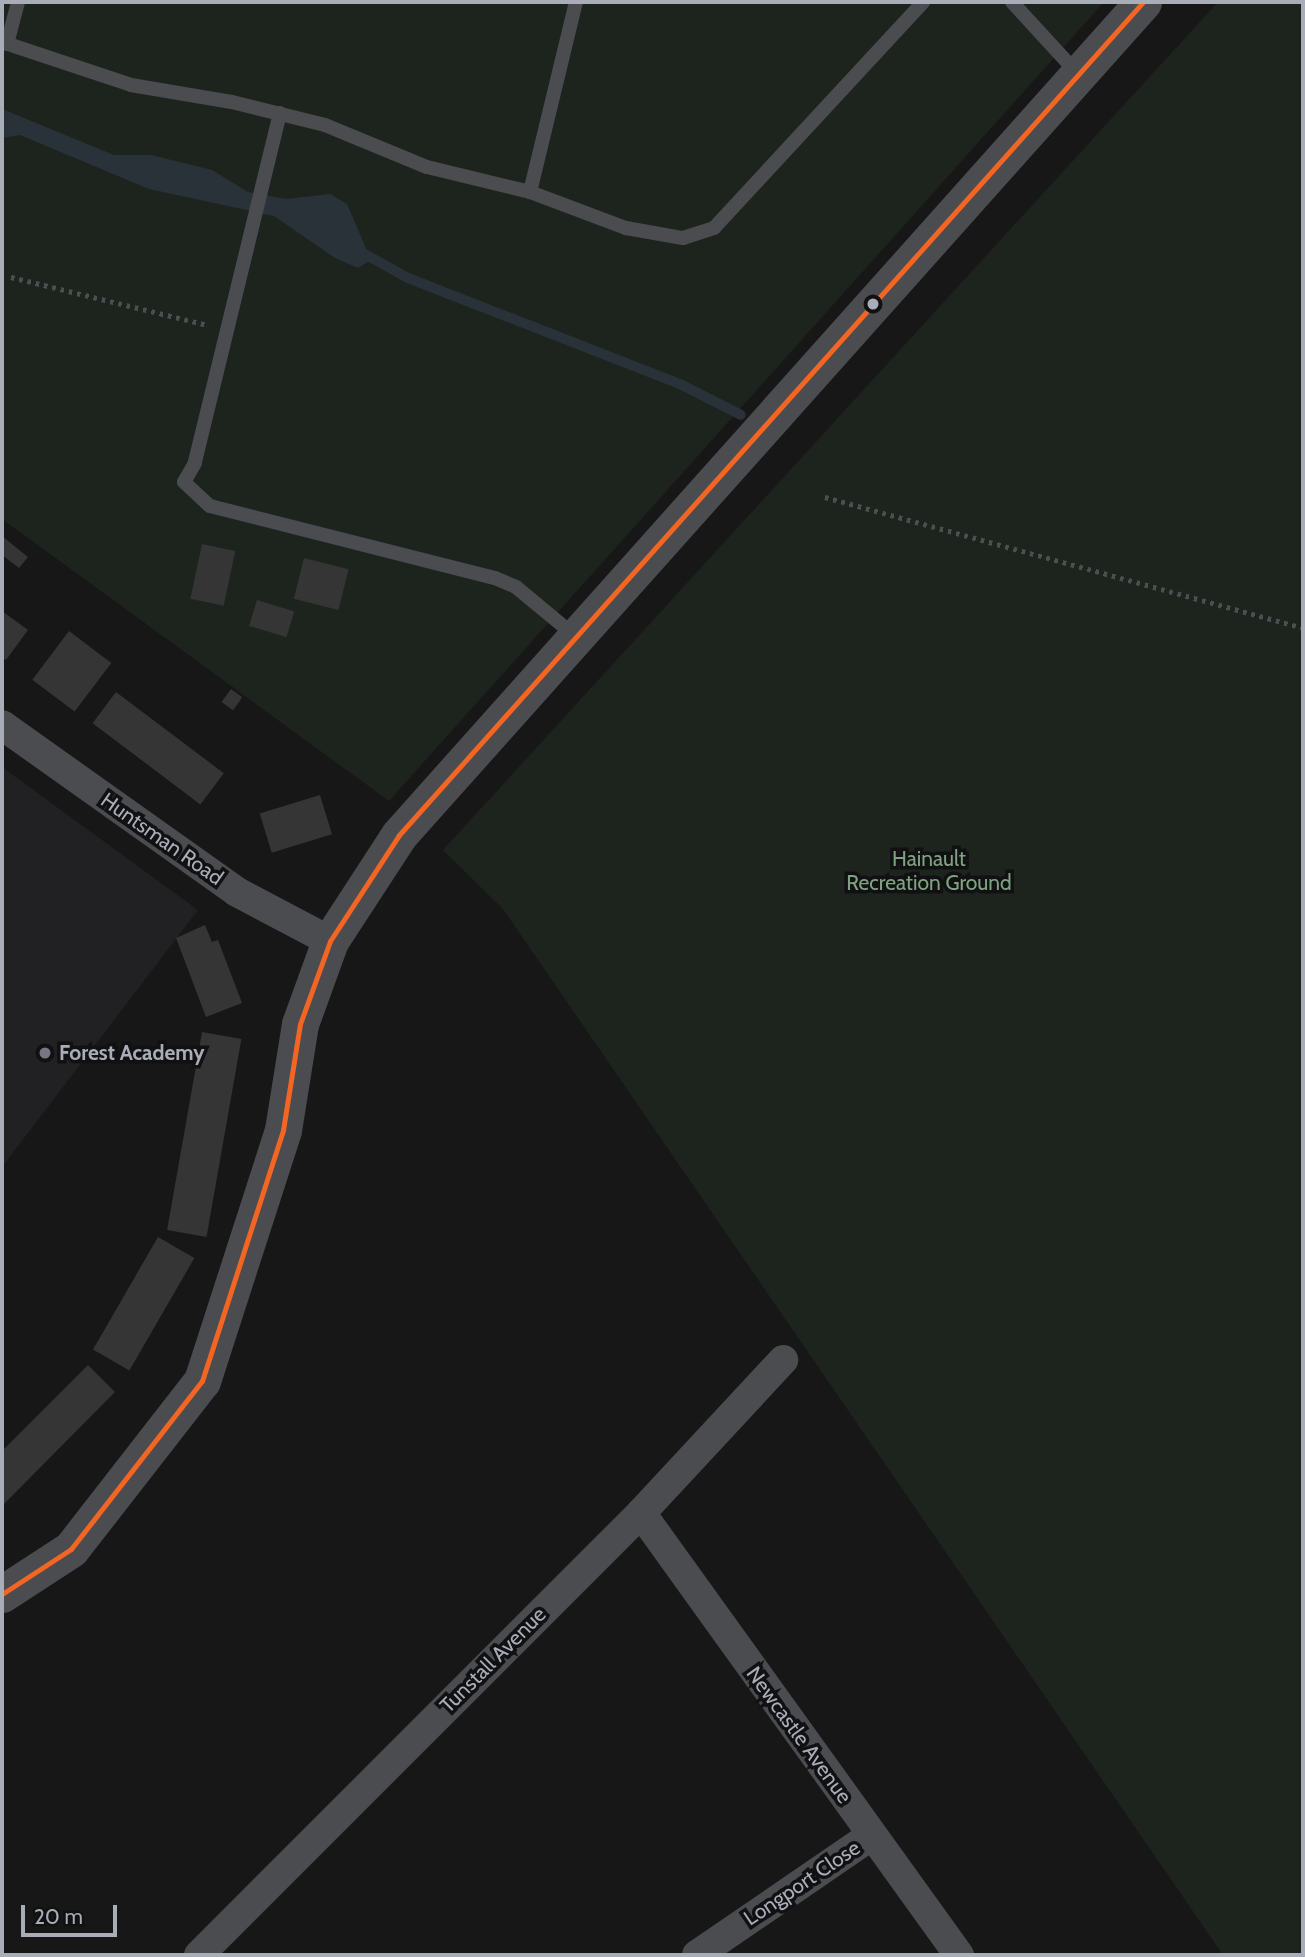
<!DOCTYPE html>
<style>
body{margin:0}
#map{position:relative;width:1305px;height:1957px;overflow:hidden;background:#171717;font-family:Cabin,sans-serif}
div>[style]{position:absolute}
.built>*{inset:0;background:#212123}
.green>*{inset:0;background:#1d241e}
.water>*{inset:0;background:#2a3239}
.stream>*{height:10px;margin:-5px;padding:0 5px;transform-origin:5px;border-radius:5px;background:#2a3239}
.building>*{inset:0;background:#353536;transform-origin:0 0}
.path>*{height:4.5px;margin-top:-2.25px;transform-origin:0;background:repeating-linear-gradient(90deg,#4d4e52 0 3.5px,transparent 0 8.5px)}
.service>*{height:14px;margin:-7px;padding:0 7px;transform-origin:7px;border-radius:7px;background:#4b4c50}
.minor>*{height:30px;margin:-15px;padding:0 15px;transform-origin:15px;border-radius:15px;background:#4b4c50}
.tertiary>*{height:37px;margin:-18.5px;padding:0 18.5px;transform-origin:18.5px;border-radius:18.5px;background:#4b4c50}
.bus-1>*{height:5px;margin:-2.5px;padding:0 2.5px;transform-origin:2.5px;border-radius:2.5px;background:#f26522}
.dots>*{width:19px;height:19px;translate:-50% -50%;box-sizing:border-box;border:4px solid #111113;border-radius:50%}
span{translate:-50% -50%;white-space:nowrap;text-align:center;line-height:1.15;-webkit-text-stroke:7px #111113;paint-order:stroke}
.street-label{font-size:21px;color:#a8adb8}
.park-label{font-size:21px;color:#7fa381}
.poi-label{font-size:21px;color:#a8adb8;font-weight:700}
.left{translate:0 -50%;text-align:left}
.frame{position:absolute;inset:0;border:4px solid #a8adb8;pointer-events:none}
.scale{position:absolute;left:21px;top:1905px;width:96px;height:32px;box-sizing:border-box;border:4px solid #a8adb8;border-top:0;padding-left:9px;font-size:21px;line-height:24px;white-space:nowrap;color:#a8adb8;-webkit-text-stroke:5px #111113;paint-order:stroke}
</style>
<div id="map">
<div class="built">
<i style="clip-path:polygon(2px 767px,198px 910px,2px 1167px)"></i>
</div>
<div class="green">
<i style="clip-path:polygon(2px 2px,1104px 2px,389px 801px,2px 519px)"></i>
<i style="clip-path:polygon(1218px 2px,1303px 2px,1303px 1955px,1223px 1955px,503px 909px,443px 850px)"></i>
</div>
<div class="water">
<i style="clip-path:polygon(2px 109px,114px 155px,151px 155px,212px 170px,248px 192px,286px 199px,330px 194px,347px 204px,371px 260px,358px 268px,335px 258px,274px 216px,149px 189px,20px 135px,2px 138px)"></i>
</div>
<div class="stream">
<i style="left:361px;top:252px;width:54px;rotate:29deg"></i>
<i style="left:408px;top:278px;width:292px;rotate:21.3deg"></i>
<i style="left:680px;top:384px;width:68px;rotate:26.9deg"></i>
</div>
<div class="building">
<i style="clip-path:polygon(2px 536px,28px 557px,19px 568px,2px 555px)"></i>
<i style="left:202px;top:544px;width:34px;height:56px;rotate:12deg"></i>
<i style="left:304px;top:558px;width:46px;height:42px;rotate:14deg"></i>
<i style="left:257px;top:600px;width:39px;height:27px;rotate:17deg"></i>
<i style="clip-path:polygon(2px 611px,28px 630px,6px 660px,2px 657px)"></i>
<i style="left:69px;top:631px;width:53px;height:61px;rotate:37deg"></i>
<i style="left:231px;top:689px;width:14px;height:16px;rotate:36deg"></i>
<i style="left:116px;top:692px;width:135px;height:39px;rotate:37deg"></i>
<i style="left:320px;top:795px;width:41px;height:63px;rotate:73deg"></i>
<i style="clip-path:polygon(205px 925px,212px 942px,218px 940px,242px 1003px,206px 1017px,176px 938px)"></i>
<i style="left:202px;top:1032px;width:40px;height:201px;rotate:10deg"></i>
<i style="left:158px;top:1237px;width:42px;height:130px;rotate:30deg"></i>
<i style="clip-path:polygon(88px 1365px,115px 1392px,2px 1506px,2px 1451px)"></i>
</div>
<div class="path">
<i style="left:11px;top:277px;width:203px;rotate:13.7deg"></i>
<i style="left:825px;top:497px;width:496px;rotate:15.3deg"></i>
</div>
<div class="service">
<i style="left:1012px;top:2px;width:96px;rotate:47.5deg"></i>
<i style="left:2px;top:42px;width:136px;rotate:18.4deg"></i>
<i style="left:131px;top:85px;width:102px;rotate:9.6deg"></i>
<i style="left:232px;top:102px;width:96px;rotate:13.9deg"></i>
<i style="left:325px;top:125px;width:110px;rotate:22.4deg"></i>
<i style="left:427px;top:167px;width:106px;rotate:13.6deg"></i>
<i style="left:530px;top:192px;width:103px;rotate:20.6deg"></i>
<i style="left:626px;top:228px;width:58px;rotate:10deg"></i>
<i style="left:683px;top:238px;width:33px;rotate:-18deg"></i>
<i style="left:714px;top:228px;width:308px;rotate:-47.2deg"></i>
<i style="left:7px;top:44px;width:43px;rotate:-75.3deg"></i>
<i style="left:280px;top:113px;width:360px;rotate:103.7deg"></i>
<i style="left:195px;top:463px;width:22px;rotate:120deg"></i>
<i style="left:184px;top:482px;width:35px;rotate:43deg"></i>
<i style="left:210px;top:506px;width:294px;rotate:14.2deg"></i>
<i style="left:495px;top:578px;width:23px;rotate:23deg"></i>
<i style="left:516px;top:587px;width:77px;rotate:39.7deg"></i>
<i style="left:530px;top:192px;width:195px;rotate:-76.4deg"></i>
</div>
<div class="minor">
<i style="left:2px;top:725px;width:288px;rotate:35.4deg"></i>
<i style="left:237px;top:892px;width:105px;rotate:27.8deg"></i>
<i style="left:641px;top:1513px;width:545px;rotate:54.27deg"></i>
<i style="left:199px;top:1955px;width:625px;rotate:-45deg"></i>
<i style="left:641px;top:1513px;width:209px;rotate:-47.1deg"></i>
<i style="left:697px;top:1955px;width:212px;rotate:-34.4deg"></i>
</div>
<div class="tertiary">
<i style="left:2px;top:1594px;width:82px;rotate:-33.1deg"></i>
<i style="left:71px;top:1549px;width:213px;rotate:-52.1deg"></i>
<i style="left:202px;top:1381px;width:264px;rotate:-72.1deg"></i>
<i style="left:283px;top:1130px;width:107px;rotate:-80.9deg"></i>
<i style="left:300px;top:1024px;width:88px;rotate:-70.1deg"></i>
<i style="left:330px;top:941px;width:126px;rotate:-56.9deg"></i>
<i style="left:399px;top:835px;width:1117px;rotate:-48.23deg"></i>
</div>
<div class="bus-1">
<i style="left:2px;top:1594px;width:82px;rotate:-33.1deg"></i>
<i style="left:71px;top:1549px;width:213px;rotate:-52.1deg"></i>
<i style="left:202px;top:1381px;width:264px;rotate:-72.1deg"></i>
<i style="left:283px;top:1130px;width:107px;rotate:-80.9deg"></i>
<i style="left:300px;top:1024px;width:88px;rotate:-70.1deg"></i>
<i style="left:330px;top:941px;width:126px;rotate:-56.9deg"></i>
<i style="left:399px;top:835px;width:1117px;rotate:-48.23deg"></i>
</div>
<div class="dots">
<i style="left:873px;top:304px;background:#a8adb8"></i>
<i style="left:45px;top:1053px;background:#757880"></i>
</div>
<div class="street-label">
<span style="left:162px;top:839px;rotate:35deg">Huntsman Road</span>
<span style="left:493px;top:1660px;rotate:-45deg">Tunstall Avenue</span>
<span style="left:799px;top:1735px;rotate:54deg">Newcastle Avenue</span>
<span style="left:802px;top:1883px;rotate:-34deg">Longport Close</span>
</div>
<div class="park-label">
<span style="left:929px;top:871px">Hainault<br>Recreation Ground</span>
</div>
<div class="poi-label">
<span class="left" style="left:59px;top:1053px">Forest Academy</span>
</div>
<div class="frame"></div>
<div class="scale">20 m</div>
</div>
